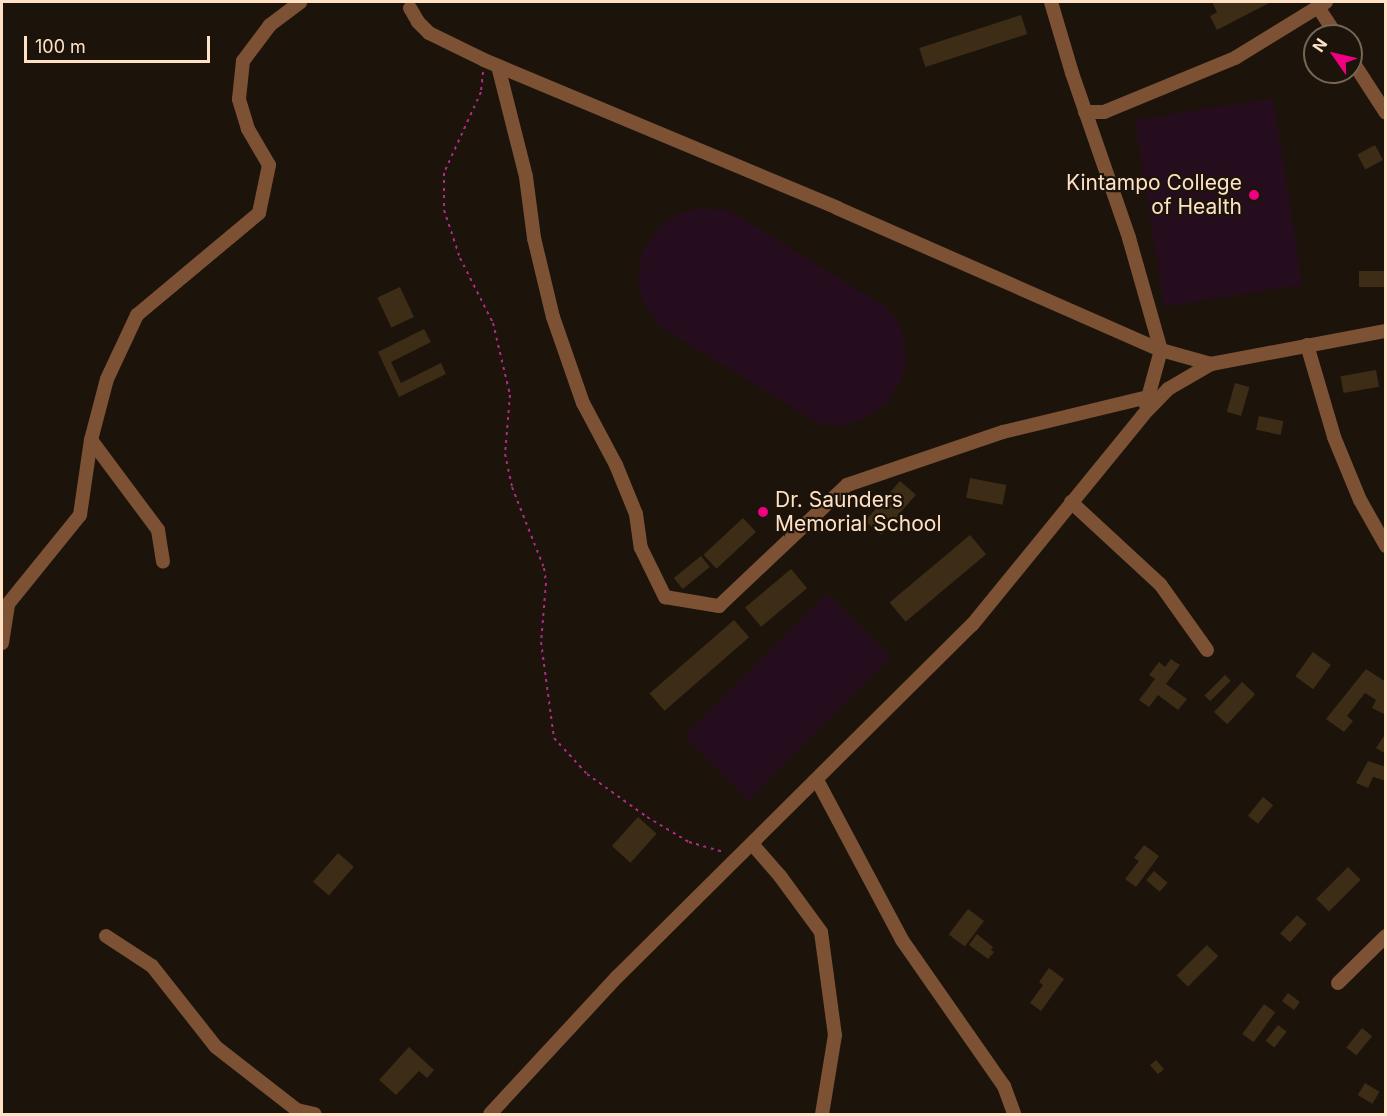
<!DOCTYPE html>
<style>
body{margin:0}
#map{position:relative;width:1387px;height:1116px;overflow:hidden;background:#1c140a;font-family:Inter,sans-serif}
div>[style]{position:absolute}
.green>*{inset:0;background:#260d1e;transform-origin:0 0}
.building>*{inset:0;background:#3d2c16;transform-origin:0 0}
.path>*{height:2px;margin-top:-1px;transform-origin:0;background:repeating-linear-gradient(90deg,#af2986 0 3px,transparent 0 7.5px)}
.minor>*{height:14px;margin:-7px;padding:0 7px;transform-origin:7px;border-radius:7px;background:#7c5134}
.dots>*{width:16px;height:16px;translate:-50% -50%;box-sizing:border-box;border:3px solid #1c140a;border-radius:50%}
span{translate:-50% -50%;white-space:nowrap;text-align:center;line-height:1.15;-webkit-text-stroke:4.5px #1c140a;paint-order:stroke}
.poi-label{font-size:21px;color:#ffe1c5}
.right{translate:-100% -50%;text-align:right}
.left{translate:0 -50%;text-align:left}
.frame{position:absolute;inset:0;border:3px solid #ffe1c5;pointer-events:none}
.north{position:absolute;left:1303px;top:24px;width:60px;height:60px;box-sizing:border-box;background:#1c140a;border:2px solid #765;border-radius:50%;rotate:304deg;font-size:16px;font-weight:700;line-height:24px;text-align:center;color:#ffe1c5}
.north::after{content:'';display:block;margin:auto;width:21px;height:27px;background:#f00080;clip-path:polygon(50% 0,100% 100%,50% 72%,0 100%)}
.scale{position:absolute;left:24px;top:36px;width:186px;height:27px;box-sizing:border-box;border:3px solid #ffe1c5;border-top:0;padding-left:8px;font-size:18px;line-height:21px;white-space:nowrap;color:#ffe1c5;-webkit-text-stroke:4px #1c140a;paint-order:stroke}
</style>
<div id="map">
<div class="green">
<i style="left:1273px;top:98px;width:189px;height:140px;rotate:81deg"></i>
<i style="clip-path:polygon(698px 208px,730px 211px,889px 309px,900px 326px,906px 357px,903px 377px,886px 404px,860px 421px,839px 426px,818px 423px,659px 326px,641px 298px,638px 275px,642px 253px,660px 226px,678px 214px)"></i>
<i style="left:827px;top:593px;width:91px;height:202px;rotate:45deg"></i>
</div>
<div class="building">
<i style="clip-path:polygon(1212px 2px,1231px 3px,1271px 2px,1217px 30px,1210px 16px,1217px 12px)"></i>
<i style="left:1021px;top:15px;width:20px;height:107px;rotate:72deg"></i>
<i style="left:1375px;top:145px;width:17px;height:20px;rotate:62deg"></i>
<i style="left:1386px;top:271px;width:16px;height:27px;rotate:90deg"></i>
<i style="left:400px;top:287px;width:33px;height:25px;rotate:65deg"></i>
<i style="clip-path:polygon(424px 329px,431px 342px,391px 362px,401px 383px,441px 363px,446px 374px,399px 397px,378px 352px)"></i>
<i style="left:1376px;top:370px;width:17px;height:36px;rotate:80deg"></i>
<i style="left:1235px;top:383px;width:15px;height:30px;rotate:16deg"></i>
<i style="left:1259px;top:416px;width:25px;height:14px;rotate:12deg"></i>
<i style="left:970px;top:478px;width:37px;height:20px;rotate:11deg"></i>
<i style="left:900px;top:481px;width:21px;height:53px;rotate:41deg"></i>
<i style="left:743px;top:518px;width:19px;height:54px;rotate:47deg"></i>
<i style="left:970px;top:535px;width:25px;height:105px;rotate:50deg"></i>
<i style="left:701px;top:556px;width:14px;height:35px;rotate:51deg"></i>
<i style="left:791px;top:569px;width:25px;height:60px;rotate:50deg"></i>
<i style="left:734px;top:620px;width:23px;height:112px;rotate:49deg"></i>
<i style="left:1313px;top:652px;width:22px;height:30px;rotate:36deg"></i>
<i style="clip-path:polygon(1171px 659px,1180px 665px,1166px 684px,1187px 699px,1178px 710px,1158px 695px,1149px 707px,1139px 700px,1155px 679px,1149px 675px,1159px 662px,1165px 667px)"></i>
<i style="clip-path:polygon(1366px 669px,1386px 682px,1386px 711px,1384px 714px,1372px 708px,1376px 700px,1365px 693px,1347px 716px,1353px 721px,1344px 732px,1326px 719px)"></i>
<i style="left:1225px;top:675px;width:8px;height:29px;rotate:45deg"></i>
<i style="left:1242px;top:682px;width:18px;height:41px;rotate:43deg"></i>
<i style="clip-path:polygon(1386px 733px,1386px 754px,1376px 748px)"></i>
<i style="clip-path:polygon(1368px 761px,1386px 767px,1386px 781px,1373px 777px,1368px 788px,1356px 783px)"></i>
<i style="left:1263px;top:797px;width:13px;height:24px;rotate:39deg"></i>
<i style="left:638px;top:817px;width:25px;height:39px;rotate:42deg"></i>
<i style="clip-path:polygon(1144px 845px,1159px 856px,1136px 887px,1125px 879px,1139px 861px,1134px 858px)"></i>
<i style="left:338px;top:853px;width:21px;height:38px;rotate:41deg"></i>
<i style="left:1348px;top:867px;width:18px;height:45px;rotate:45deg"></i>
<i style="left:1154px;top:871px;width:18px;height:12px;rotate:41deg"></i>
<i style="left:968px;top:909px;width:20px;height:32px;rotate:37deg"></i>
<i style="left:1297px;top:915px;width:13px;height:25px;rotate:42deg"></i>
<i style="clip-path:polygon(977px 934px,993px 947px,991px 950px,994px 952px,988px 959px,969px 945px)"></i>
<i style="left:1207px;top:945px;width:16px;height:43px;rotate:45deg"></i>
<i style="clip-path:polygon(1049px 968px,1064px 979px,1041px 1011px,1030px 1003px,1043px 985px,1039px 982px)"></i>
<i style="left:1288px;top:993px;width:15px;height:10px;rotate:37deg"></i>
<i style="left:1264px;top:1004px;width:14px;height:37px;rotate:36deg"></i>
<i style="left:1278px;top:1025px;width:11px;height:20px;rotate:38deg"></i>
<i style="left:1362px;top:1028px;width:13px;height:25px;rotate:39deg"></i>
<i style="clip-path:polygon(409px 1047px,434px 1070px,427px 1078px,419px 1071px,396px 1095px,379px 1080px)"></i>
<i style="left:1156px;top:1060px;width:12px;height:8px;rotate:48deg"></i>
<i style="left:1365px;top:1083px;width:17px;height:14px;rotate:31deg"></i>
</div>
<div class="path">
<i style="left:483px;top:72px;width:20px;rotate:96deg"></i>
<i style="left:481px;top:92px;width:89px;rotate:114.6deg"></i>
<i style="left:444px;top:173px;width:37px;rotate:90deg"></i>
<i style="left:444px;top:210px;width:51px;rotate:71.6deg"></i>
<i style="left:460px;top:258px;width:73px;rotate:63.1deg"></i>
<i style="left:493px;top:323px;width:74px;rotate:76.7deg"></i>
<i style="left:510px;top:395px;width:59px;rotate:94.8deg"></i>
<i style="left:505px;top:454px;width:34px;rotate:78deg"></i>
<i style="left:512px;top:487px;width:87px;rotate:68.4deg"></i>
<i style="left:544px;top:568px;width:15px;rotate:82deg"></i>
<i style="left:546px;top:583px;width:59px;rotate:94.8deg"></i>
<i style="left:541px;top:642px;width:97px;rotate:82.3deg"></i>
<i style="left:554px;top:738px;width:49px;rotate:47.5deg"></i>
<i style="left:587px;top:774px;width:74px;rotate:35.6deg"></i>
<i style="left:647px;top:817px;width:49px;rotate:30.8deg"></i>
<i style="left:689px;top:842px;width:36px;rotate:16deg"></i>
</div>
<div class="minor">
<i style="left:1051px;top:2px;width:74px;rotate:73.5deg"></i>
<i style="left:1072px;top:73px;width:175px;rotate:70.9deg"></i>
<i style="left:1129px;top:238px;width:116px;rotate:74.1deg"></i>
<i style="left:1161px;top:350px;width:57px;rotate:105.3deg"></i>
<i style="left:1326px;top:2px;width:9px;rotate:148deg"></i>
<i style="left:1318px;top:7px;width:35px;rotate:57deg"></i>
<i style="left:410px;top:8px;width:16px;rotate:60deg"></i>
<i style="left:418px;top:22px;width:16px;rotate:45deg"></i>
<i style="left:429px;top:33px;width:61px;rotate:26.1deg"></i>
<i style="left:484px;top:60px;width:383px;rotate:22.7deg"></i>
<i style="left:837px;top:208px;width:354px;rotate:23.7deg"></i>
<i style="left:1161px;top:350px;width:52px;rotate:15.6deg"></i>
<i style="left:1351px;top:59px;width:64px;rotate:57.1deg"></i>
<i style="left:498px;top:66px;width:114px;rotate:75.8deg"></i>
<i style="left:526px;top:177px;width:62px;rotate:82.5deg"></i>
<i style="left:534px;top:238px;width:81px;rotate:76.5deg"></i>
<i style="left:553px;top:317px;width:91px;rotate:70.8deg"></i>
<i style="left:583px;top:403px;width:70px;rotate:62deg"></i>
<i style="left:616px;top:465px;width:53px;rotate:67.8deg"></i>
<i style="left:636px;top:514px;width:34px;rotate:82deg"></i>
<i style="left:641px;top:548px;width:55px;rotate:63.9deg"></i>
<i style="left:665px;top:597px;width:55px;rotate:9.5deg"></i>
<i style="left:719px;top:606px;width:176px;rotate:-43.4deg"></i>
<i style="left:847px;top:485px;width:165px;rotate:-18.8deg"></i>
<i style="left:1003px;top:432px;width:149px;rotate:-13.6deg"></i>
<i style="left:1085px;top:112px;width:19px"></i>
<i style="left:1104px;top:112px;width:142px;rotate:-22.4deg"></i>
<i style="left:1235px;top:58px;width:97px;rotate:-31.6deg"></i>
<i style="left:1307px;top:345px;width:96px;rotate:73.6deg"></i>
<i style="left:1334px;top:437px;width:68px;rotate:67.6deg"></i>
<i style="left:1360px;top:500px;width:53px;rotate:60.5deg"></i>
<i style="left:91px;top:440px;width:112px;rotate:53.3deg"></i>
<i style="left:158px;top:530px;width:32px;rotate:81deg"></i>
<i style="left:1071px;top:502px;width:121px;rotate:42.7deg"></i>
<i style="left:1160px;top:584px;width:81px;rotate:54.5deg"></i>
<i style="left:2px;top:643px;width:39px;rotate:-81deg"></i>
<i style="left:8px;top:604px;width:114px;rotate:-51deg"></i>
<i style="left:80px;top:515px;width:76px;rotate:-81.7deg"></i>
<i style="left:91px;top:440px;width:63px;rotate:-75.3deg"></i>
<i style="left:107px;top:379px;width:71px;rotate:-64.9deg"></i>
<i style="left:137px;top:315px;width:159px;rotate:-39.9deg"></i>
<i style="left:259px;top:213px;width:49px;rotate:-78.2deg"></i>
<i style="left:269px;top:165px;width:42px;rotate:-120.3deg"></i>
<i style="left:248px;top:129px;width:31px;rotate:-107deg"></i>
<i style="left:239px;top:99px;width:38px;rotate:-84deg"></i>
<i style="left:243px;top:61px;width:45px;rotate:-53.1deg"></i>
<i style="left:270px;top:25px;width:38px;rotate:-37deg"></i>
<i style="left:817px;top:780px;width:181px;rotate:62deg"></i>
<i style="left:902px;top:940px;width:178px;rotate:55.1deg"></i>
<i style="left:1004px;top:1086px;width:30px;rotate:70deg"></i>
<i style="left:752px;top:844px;width:43px;rotate:48.8deg"></i>
<i style="left:780px;top:876px;width:69px;rotate:53.8deg"></i>
<i style="left:821px;top:932px;width:104px;rotate:82.3deg"></i>
<i style="left:835px;top:1035px;width:80px;rotate:99.3deg"></i>
<i style="left:106px;top:936px;width:55px;rotate:33.1deg"></i>
<i style="left:152px;top:966px;width:103px;rotate:51.7deg"></i>
<i style="left:216px;top:1047px;width:103px;rotate:37.9deg"></i>
<i style="left:297px;top:1110px;width:18px;rotate:13deg"></i>
<i style="left:1338px;top:983px;width:67px;rotate:-44.4deg"></i>
<i style="left:490px;top:1114px;width:187px;rotate:-47.2deg"></i>
<i style="left:617px;top:977px;width:500px;rotate:-44.8deg"></i>
<i style="left:972px;top:625px;width:271px;rotate:-50.8deg"></i>
<i style="left:1143px;top:415px;width:36px;rotate:-46deg"></i>
<i style="left:1168px;top:389px;width:50px;rotate:-30.2deg"></i>
<i style="left:1211px;top:364px;width:178px;rotate:-10.7deg"></i>
</div>
<div class="dots">
<i style="left:1254px;top:195px;background:#f00080"></i>
<i style="left:763px;top:512px;background:#f00080"></i>
</div>
<div class="poi-label">
<span class="right" style="left:1242px;top:195px">Kintampo College<br>of Health</span>
<span class="left" style="left:775px;top:512px">Dr. Saunders<br>Memorial School</span>
</div>
<div class="frame"></div>
<div class="north">N</div>
<div class="scale">100 m</div>
</div>
